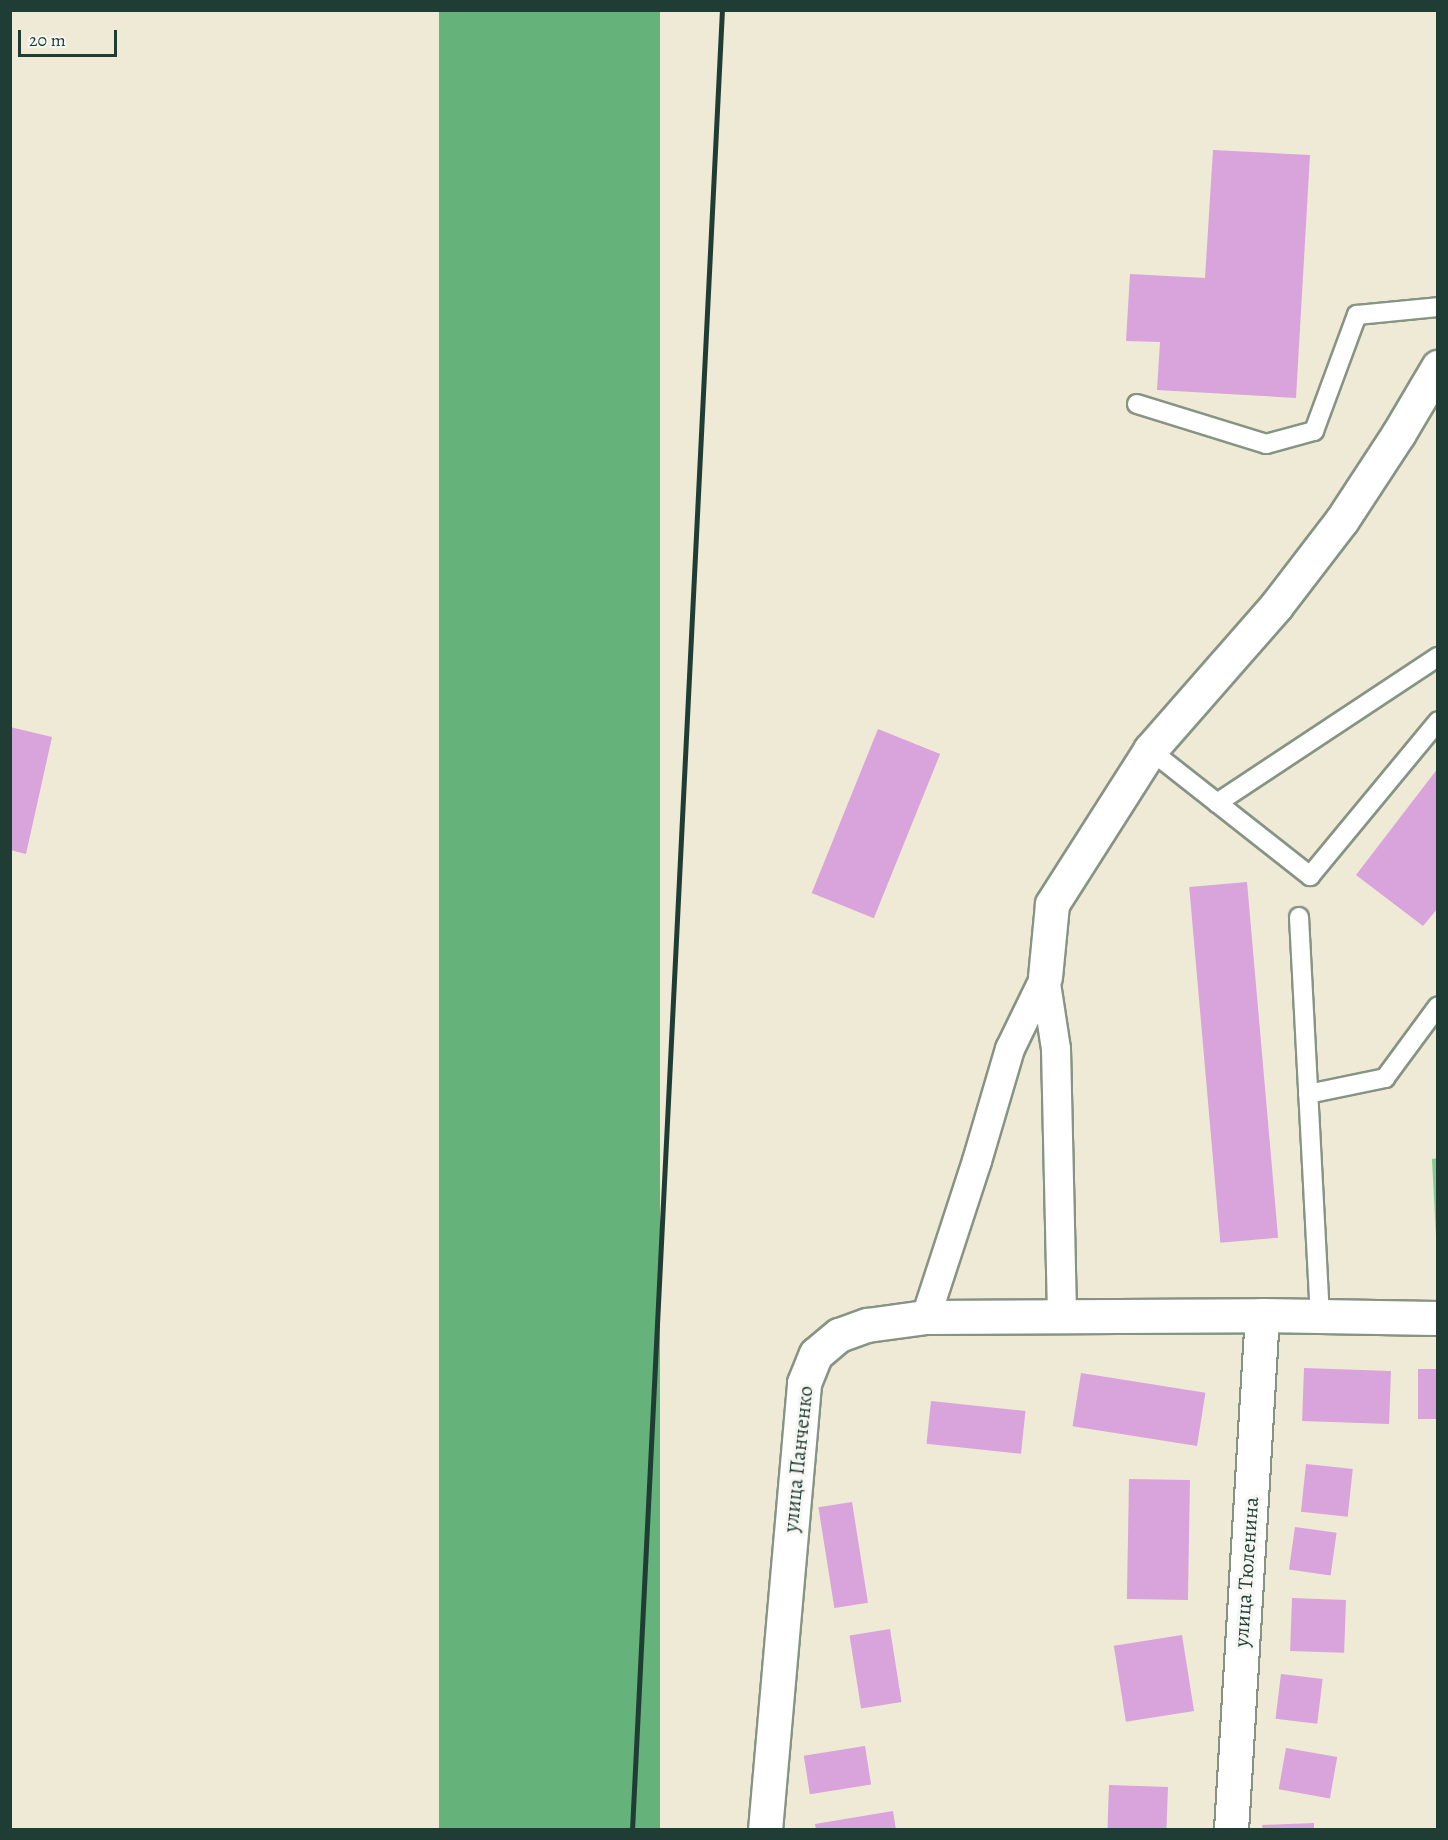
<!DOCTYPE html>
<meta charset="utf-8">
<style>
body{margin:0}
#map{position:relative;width:1448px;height:1840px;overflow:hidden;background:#efead5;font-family:Alegreya,serif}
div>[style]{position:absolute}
.green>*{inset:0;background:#7ed091}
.forest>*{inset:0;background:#66b27b;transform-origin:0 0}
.building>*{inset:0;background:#d9a3dc;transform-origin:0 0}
.roads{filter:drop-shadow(2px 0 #879484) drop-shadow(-2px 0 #879484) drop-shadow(0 2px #879484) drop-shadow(0 -2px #879484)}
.service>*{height:18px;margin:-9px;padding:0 9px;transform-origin:9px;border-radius:9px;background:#fff}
.pedestrian>*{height:28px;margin:-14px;padding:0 14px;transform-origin:14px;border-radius:14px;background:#fff}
.minor>*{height:33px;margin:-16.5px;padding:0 16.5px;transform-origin:16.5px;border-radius:16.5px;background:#fff}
.rail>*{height:4.5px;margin:-2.25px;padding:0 2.25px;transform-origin:2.25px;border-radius:2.25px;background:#1f3d34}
span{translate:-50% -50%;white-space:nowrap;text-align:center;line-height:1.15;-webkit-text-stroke:6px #f6f6f2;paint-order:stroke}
.street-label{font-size:21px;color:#1f3d34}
.frame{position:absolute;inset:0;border:12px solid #1f3d34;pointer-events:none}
.scale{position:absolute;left:18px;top:30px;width:99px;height:27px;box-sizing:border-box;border:3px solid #1f3d34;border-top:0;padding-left:8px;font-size:18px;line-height:21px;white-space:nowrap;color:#1f3d34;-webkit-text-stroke:4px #f6f6f2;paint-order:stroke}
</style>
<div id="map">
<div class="green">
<i style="clip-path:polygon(1437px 1158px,1438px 1255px,1437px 1255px,1432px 1159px)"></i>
</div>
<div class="forest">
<i style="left:439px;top:11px;width:221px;height:1821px"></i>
</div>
<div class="building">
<i style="clip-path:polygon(1213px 150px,1310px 155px,1296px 398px,1157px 390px,1160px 342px,1126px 341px,1130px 274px,1205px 278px)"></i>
<i style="clip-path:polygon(10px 727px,52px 737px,26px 854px,10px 850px)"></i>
<i style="left:878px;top:729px;width:67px;height:177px;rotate:22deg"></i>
<i style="clip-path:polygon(1438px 768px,1438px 908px,1423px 926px,1356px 875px)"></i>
<i style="left:1247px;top:882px;width:357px;height:58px;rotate:85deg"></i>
<i style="left:1304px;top:1368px;width:87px;height:53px;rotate:2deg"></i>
<i style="left:1438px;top:1369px;width:50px;height:20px;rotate:90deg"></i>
<i style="left:1081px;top:1373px;width:126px;height:54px;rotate:9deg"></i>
<i style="left:931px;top:1401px;width:95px;height:43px;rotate:6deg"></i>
<i style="left:1306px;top:1464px;width:47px;height:48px;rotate:6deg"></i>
<i style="left:1129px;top:1479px;width:61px;height:120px;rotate:1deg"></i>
<i style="left:852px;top:1502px;width:102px;height:34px;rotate:81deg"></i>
<i style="left:1295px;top:1527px;width:42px;height:43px;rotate:8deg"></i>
<i style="left:1292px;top:1598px;width:54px;height:53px;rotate:2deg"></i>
<i style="left:890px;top:1629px;width:74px;height:41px;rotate:81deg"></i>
<i style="left:1182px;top:1635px;width:77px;height:69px;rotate:81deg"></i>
<i style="left:1281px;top:1674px;width:42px;height:45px;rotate:7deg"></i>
<i style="left:865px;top:1746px;width:39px;height:62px;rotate:81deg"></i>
<i style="left:1286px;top:1748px;width:52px;height:42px;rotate:10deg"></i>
<i style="left:1109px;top:1785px;width:59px;height:45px;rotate:2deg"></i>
<i style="clip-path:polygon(893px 1811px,896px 1830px,816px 1830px,815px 1824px)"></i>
<i style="clip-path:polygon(1314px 1823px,1314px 1830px,1263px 1830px,1262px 1825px)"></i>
</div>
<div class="roads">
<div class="service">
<i style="left:1137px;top:404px;width:135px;rotate:17.2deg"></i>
<i style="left:1266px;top:444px;width:50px;rotate:-15.2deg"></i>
<i style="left:1314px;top:431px;width:124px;rotate:-69.7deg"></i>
<i style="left:1357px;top:315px;width:81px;rotate:-5.6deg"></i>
<i style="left:1150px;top:750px;width:204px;rotate:38.2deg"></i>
<i style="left:1310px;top:876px;width:201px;rotate:-50.4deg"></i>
<i style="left:1217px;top:803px;width:265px;rotate:-33.5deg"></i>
<i style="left:1299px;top:917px;width:400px;rotate:87deg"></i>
<i style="left:1308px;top:1094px;width:79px;rotate:-11.7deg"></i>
<i style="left:1385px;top:1078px;width:89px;rotate:-53.6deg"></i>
</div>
<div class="pedestrian">
<i style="left:1045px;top:977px;width:73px;rotate:81.3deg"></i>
<i style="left:1056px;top:1049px;width:267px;rotate:88.7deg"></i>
<i style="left:926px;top:1317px;width:164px;rotate:-71.9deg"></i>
<i style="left:977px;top:1161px;width:117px;rotate:-73.6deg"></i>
<i style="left:1010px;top:1049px;width:80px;rotate:-64.1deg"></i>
</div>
<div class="minor">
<i style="left:1045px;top:977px;width:73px;rotate:-84.5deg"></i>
<i style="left:1052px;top:904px;width:183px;rotate:-57.5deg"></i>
<i style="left:1150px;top:750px;width:191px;rotate:-48.8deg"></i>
<i style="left:1276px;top:606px;width:108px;rotate:-52.5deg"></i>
<i style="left:1342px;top:520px;width:104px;rotate:-56.8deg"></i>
<i style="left:1399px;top:433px;width:77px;rotate:-59.4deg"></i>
<i style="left:765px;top:1830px;width:449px;rotate:-85deg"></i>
<i style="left:804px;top:1383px;width:31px;rotate:-68deg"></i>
<i style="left:816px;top:1354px;width:30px;rotate:-40deg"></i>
<i style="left:839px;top:1335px;width:30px;rotate:-20deg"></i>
<i style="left:867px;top:1325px;width:60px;rotate:-7.7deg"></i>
<i style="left:926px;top:1317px;width:336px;rotate:-0.3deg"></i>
<i style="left:1262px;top:1315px;width:176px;rotate:1deg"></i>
<i style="left:1231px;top:1830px;width:516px;rotate:-86.56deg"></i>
</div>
</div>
<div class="rail">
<i style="left:632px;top:1830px;width:1822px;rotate:-87.17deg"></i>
</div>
<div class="street-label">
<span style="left:798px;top:1459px;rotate:-84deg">улица Панченко</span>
<span style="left:1246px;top:1572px;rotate:-86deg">улица Тюленина</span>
</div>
<div class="frame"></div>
<div class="scale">20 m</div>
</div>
